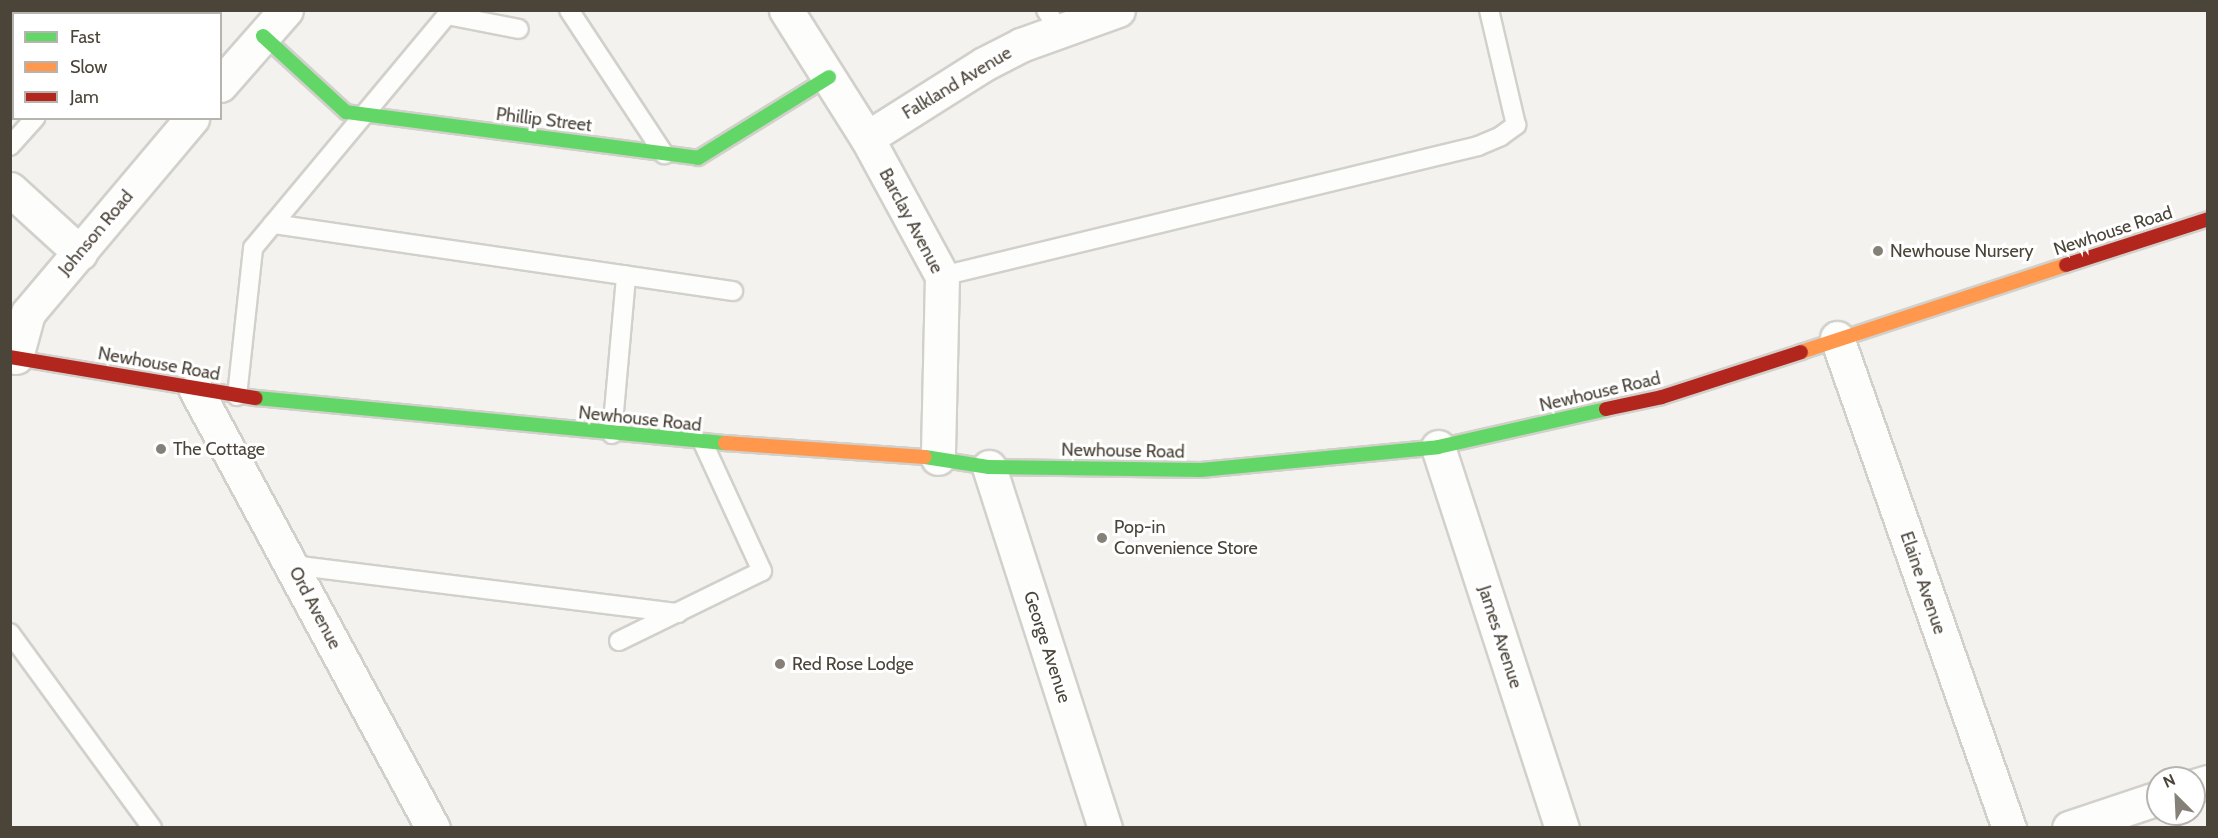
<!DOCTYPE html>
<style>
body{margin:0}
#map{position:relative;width:2218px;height:838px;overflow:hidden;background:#f4f2ee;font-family:Cabin,sans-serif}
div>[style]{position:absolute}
.roads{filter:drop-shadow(2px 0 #d2d0cb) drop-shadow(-2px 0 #d2d0cb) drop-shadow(0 2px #d2d0cb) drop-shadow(0 -2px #d2d0cb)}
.lane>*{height:18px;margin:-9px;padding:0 9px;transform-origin:9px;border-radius:9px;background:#fdfdfc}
.street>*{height:33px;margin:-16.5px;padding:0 16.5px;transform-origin:16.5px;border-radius:16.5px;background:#fdfdfc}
.fast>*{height:14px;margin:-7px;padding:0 7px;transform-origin:7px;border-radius:7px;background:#63d668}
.slow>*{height:14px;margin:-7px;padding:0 7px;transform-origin:7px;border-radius:7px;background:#ff974d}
.jam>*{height:14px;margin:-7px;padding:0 7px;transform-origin:7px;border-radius:7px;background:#b3261e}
.dots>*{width:16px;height:16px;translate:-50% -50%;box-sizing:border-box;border:3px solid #fff;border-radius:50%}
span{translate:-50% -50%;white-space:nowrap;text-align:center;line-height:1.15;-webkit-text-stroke:6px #fff;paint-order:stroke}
.street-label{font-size:18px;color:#4b4439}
.poi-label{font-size:18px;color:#4b4439}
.left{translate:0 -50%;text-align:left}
.frame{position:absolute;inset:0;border:12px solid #4b4439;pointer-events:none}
.legend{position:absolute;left:12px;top:12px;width:210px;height:108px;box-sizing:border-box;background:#fff;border:2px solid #b7b4b0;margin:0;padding:8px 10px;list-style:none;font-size:18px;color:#4b4439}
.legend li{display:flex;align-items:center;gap:12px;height:30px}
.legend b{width:30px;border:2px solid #b7b4b0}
.north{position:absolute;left:2146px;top:766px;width:60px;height:60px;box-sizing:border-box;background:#fff;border:2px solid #b7b4b0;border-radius:50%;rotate:336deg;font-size:16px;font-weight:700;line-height:24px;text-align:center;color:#4b4439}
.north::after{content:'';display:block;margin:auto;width:21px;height:27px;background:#868178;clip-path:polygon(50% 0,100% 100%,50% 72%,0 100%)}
</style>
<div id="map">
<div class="roads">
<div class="lane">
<i style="left:569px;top:10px;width:173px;rotate:56.6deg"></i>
<i style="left:1046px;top:10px;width:24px;rotate:57deg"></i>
<i style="left:127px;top:14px;width:5px;rotate:-53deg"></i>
<i style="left:447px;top:15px;width:73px;rotate:11deg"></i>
<i style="left:10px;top:146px;width:38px;rotate:-48deg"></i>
<i style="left:273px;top:224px;width:465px;rotate:8.3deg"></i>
<i style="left:942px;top:276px;width:552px;rotate:-13.63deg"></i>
<i style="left:1478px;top:146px;width:25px;rotate:-23deg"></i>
<i style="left:1501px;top:136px;width:19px;rotate:-36deg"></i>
<i style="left:1516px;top:125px;width:118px;rotate:-103.2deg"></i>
<i style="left:237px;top:396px;width:149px;rotate:-83.8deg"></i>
<i style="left:253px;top:248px;width:310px;rotate:-50.2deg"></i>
<i style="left:612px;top:434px;width:159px;rotate:-84.9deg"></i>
<i style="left:292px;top:565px;width:389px;rotate:7.1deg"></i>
<i style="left:10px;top:633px;width:241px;rotate:53.9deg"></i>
<i style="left:619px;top:641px;width:159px;rotate:-26.1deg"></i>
<i style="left:762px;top:571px;width:141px;rotate:-114.7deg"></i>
</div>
<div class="street">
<i style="left:176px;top:10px;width:5px;rotate:53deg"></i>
<i style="left:786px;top:10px;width:151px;rotate:57.7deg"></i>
<i style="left:867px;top:138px;width:157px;rotate:61.5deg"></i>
<i style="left:942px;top:276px;width:182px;rotate:91.3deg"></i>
<i style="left:220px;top:85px;width:100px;rotate:-48.7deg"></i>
<i style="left:867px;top:138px;width:138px;rotate:-32.3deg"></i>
<i style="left:984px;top:64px;width:42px;rotate:-27.2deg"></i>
<i style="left:1021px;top:45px;width:103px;rotate:-19.8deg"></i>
<i style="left:10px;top:189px;width:95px;rotate:42.4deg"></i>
<i style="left:1837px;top:338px;width:519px;rotate:70.66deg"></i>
<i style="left:16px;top:357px;width:46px;rotate:-74.7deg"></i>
<i style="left:28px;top:313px;width:255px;rotate:-49.9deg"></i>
<i style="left:196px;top:390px;width:498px;rotate:61.6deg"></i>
<i style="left:1438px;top:447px;width:401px;rotate:72deg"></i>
<i style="left:989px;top:467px;width:379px;rotate:72.2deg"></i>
<i style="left:2194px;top:786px;width:15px;rotate:-16deg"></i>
<i style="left:2069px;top:828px;width:94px;rotate:-18.6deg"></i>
</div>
<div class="fast">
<i style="left:263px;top:36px;width:113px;rotate:42.5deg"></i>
<i style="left:346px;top:112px;width:355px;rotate:7.4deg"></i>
<i style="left:698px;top:158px;width:154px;rotate:-31.7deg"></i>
<i style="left:256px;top:398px;width:471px;rotate:5.5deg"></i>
<i style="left:925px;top:457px;width:65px;rotate:8.9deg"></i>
<i style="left:989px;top:467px;width:212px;rotate:0.8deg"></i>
<i style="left:1201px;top:470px;width:238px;rotate:-5.5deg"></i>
<i style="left:1438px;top:447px;width:172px;rotate:-12.7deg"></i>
</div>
<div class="slow">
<i style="left:1801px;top:352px;width:279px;rotate:-18.2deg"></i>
<i style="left:725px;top:443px;width:200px;rotate:4deg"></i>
</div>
<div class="jam">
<i style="left:2066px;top:265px;width:149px;rotate:-17.9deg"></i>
<i style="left:10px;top:357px;width:249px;rotate:9.5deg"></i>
<i style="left:1606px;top:409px;width:57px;rotate:-12.1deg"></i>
<i style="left:1662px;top:397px;width:146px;rotate:-17.9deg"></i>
</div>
</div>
<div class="dots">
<i style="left:1878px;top:251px;background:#868178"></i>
<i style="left:161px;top:449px;background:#868178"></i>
<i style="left:1102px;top:538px;background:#868178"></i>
<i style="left:780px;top:664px;background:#868178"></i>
</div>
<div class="street-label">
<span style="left:957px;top:83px;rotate:-31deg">Falkland Avenue</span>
<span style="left:544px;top:120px;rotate:7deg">Phillip Street</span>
<span style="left:911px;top:221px;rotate:62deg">Barclay Avenue</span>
<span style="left:2113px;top:231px;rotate:-18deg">Newhouse Road</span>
<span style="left:96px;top:233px;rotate:-50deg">Johnson Road</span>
<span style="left:159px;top:364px;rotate:10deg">Newhouse Road</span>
<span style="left:1600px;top:392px;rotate:-13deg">Newhouse Road</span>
<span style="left:640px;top:419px;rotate:6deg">Newhouse Road</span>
<span style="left:1123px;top:451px;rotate:1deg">Newhouse Road</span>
<span style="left:1923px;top:583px;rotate:71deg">Elaine Avenue</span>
<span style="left:315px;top:608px;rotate:62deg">Ord Avenue</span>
<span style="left:1500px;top:637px;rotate:72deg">James Avenue</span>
<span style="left:1047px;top:647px;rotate:72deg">George Avenue</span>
</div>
<div class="poi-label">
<span class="left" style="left:1890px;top:251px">Newhouse Nursery</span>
<span class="left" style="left:173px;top:449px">The Cottage</span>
<span class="left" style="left:1114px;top:538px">Pop-in<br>Convenience Store</span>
<span class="left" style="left:792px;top:664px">Red Rose Lodge</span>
</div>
<div class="frame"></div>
<ul class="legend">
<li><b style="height:8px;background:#63d668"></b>Fast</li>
<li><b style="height:8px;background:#ff974d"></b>Slow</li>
<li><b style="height:8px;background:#b3261e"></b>Jam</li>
</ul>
<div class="north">N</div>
</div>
